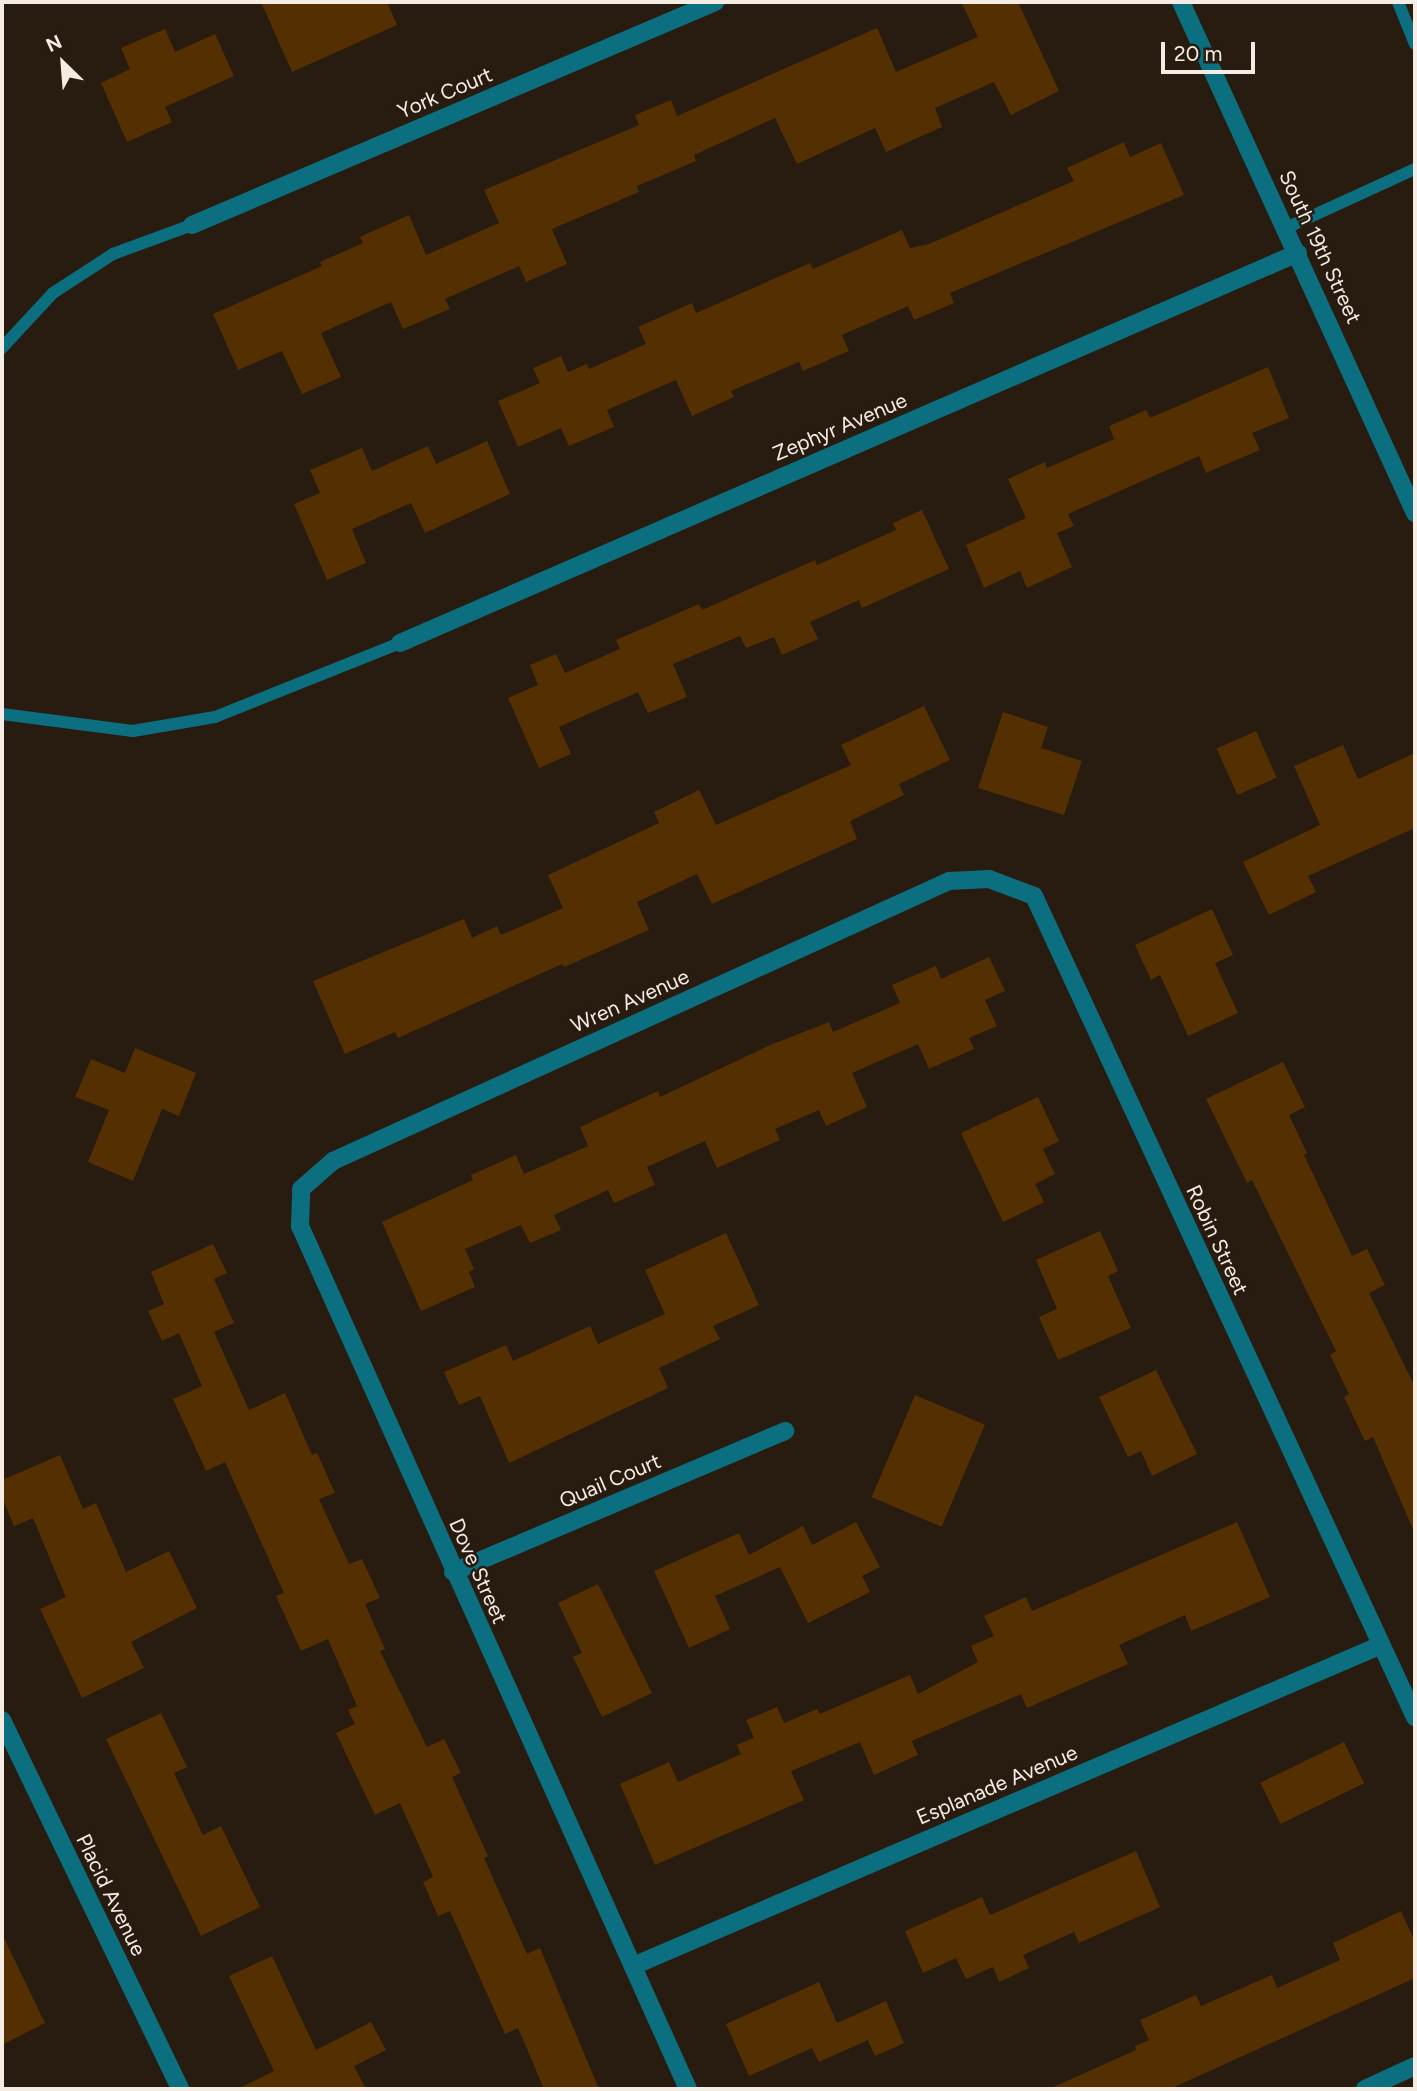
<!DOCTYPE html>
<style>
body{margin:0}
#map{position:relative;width:1417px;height:2091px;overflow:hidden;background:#281b0f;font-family:Figtree,sans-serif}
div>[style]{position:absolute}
.building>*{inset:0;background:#542f01;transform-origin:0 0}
.lane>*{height:12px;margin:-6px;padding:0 6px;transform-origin:6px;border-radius:6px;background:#0c6f7f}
.street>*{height:18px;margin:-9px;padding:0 9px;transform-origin:9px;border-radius:9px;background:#0c6f7f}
span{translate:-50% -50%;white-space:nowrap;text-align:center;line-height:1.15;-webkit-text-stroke:5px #281b0f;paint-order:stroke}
.street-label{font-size:21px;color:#f5ece4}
.frame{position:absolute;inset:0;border:4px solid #f5ece4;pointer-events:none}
.north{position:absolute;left:28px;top:28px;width:70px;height:70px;-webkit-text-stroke:5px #281b0f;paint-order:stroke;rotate:335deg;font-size:19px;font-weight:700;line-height:28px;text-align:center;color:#f5ece4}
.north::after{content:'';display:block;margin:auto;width:24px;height:32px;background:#f5ece4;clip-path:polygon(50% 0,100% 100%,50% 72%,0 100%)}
.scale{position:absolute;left:1161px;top:42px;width:94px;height:32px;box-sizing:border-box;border:4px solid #f5ece4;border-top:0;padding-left:9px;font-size:21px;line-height:24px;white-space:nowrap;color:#f5ece4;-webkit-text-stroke:5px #281b0f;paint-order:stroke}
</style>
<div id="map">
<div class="building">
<i style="clip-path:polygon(261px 2px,387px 2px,397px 25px,292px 72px)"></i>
<i style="clip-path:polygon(961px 2px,1018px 2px,1059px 91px,1011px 115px,994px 82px,935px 108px,942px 127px,886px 152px,875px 128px,797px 164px,775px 118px,694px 155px,696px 161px,637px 186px,639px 192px,552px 229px,567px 264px,526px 282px,519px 266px,445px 299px,450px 309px,403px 329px,391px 302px,321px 333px,341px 377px,302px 394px,282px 351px,238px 370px,213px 314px,322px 266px,320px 262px,363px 243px,360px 237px,409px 215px,426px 255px,499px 223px,484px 190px,639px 125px,635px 115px,671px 100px,677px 116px,877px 28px,896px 72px,978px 37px)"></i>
<i style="clip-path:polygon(165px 29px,175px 52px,215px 34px,234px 76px,165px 107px,172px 122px,127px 142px,101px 83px,130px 69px,121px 48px)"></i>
<i style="clip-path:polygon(1124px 142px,1130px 157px,1161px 143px,1184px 195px,950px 293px,954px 303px,914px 320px,908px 306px,842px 335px,849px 351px,803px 371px,799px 362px,731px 391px,734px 397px,692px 416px,676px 380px,607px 410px,614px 427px,569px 446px,561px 428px,518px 447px,498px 401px,540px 383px,533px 368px,561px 356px,568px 372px,587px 364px,589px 369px,646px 344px,638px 327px,692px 303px,696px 313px,810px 263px,813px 269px,902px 230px,910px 248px,929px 244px,1074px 181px,1067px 168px)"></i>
<i style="clip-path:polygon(1268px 367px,1289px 418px,1252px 433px,1260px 450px,1206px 473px,1199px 456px,1068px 514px,1074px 526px,1057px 533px,1072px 567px,1027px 588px,1020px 571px,984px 588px,966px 545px,1026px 518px,1008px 479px,1045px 462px,1047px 468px,1114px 439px,1109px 426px,1146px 410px,1150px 418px)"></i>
<i style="clip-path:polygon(487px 441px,510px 494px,425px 533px,411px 503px,352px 529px,366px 563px,327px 580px,294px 504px,320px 493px,310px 470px,362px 448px,372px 471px,428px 446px,436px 464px)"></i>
<i style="clip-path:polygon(922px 510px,949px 569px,862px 608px,859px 600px,810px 622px,818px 639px,782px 655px,774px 637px,746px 648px,740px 636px,673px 664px,687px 697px,648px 713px,638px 692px,559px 727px,571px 754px,539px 768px,508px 698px,538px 685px,530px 665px,556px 654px,565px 673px,620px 649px,616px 640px,699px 604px,702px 610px,815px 560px,817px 565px,896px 530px,893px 523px)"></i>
<i style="clip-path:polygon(924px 706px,950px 760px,899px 784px,904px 795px,850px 821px,857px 839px,712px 904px,697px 874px,637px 902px,649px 930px,564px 967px,562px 964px,398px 1038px,395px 1032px,345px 1054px,313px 981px,464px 919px,472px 938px,497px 926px,501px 935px,563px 908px,548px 875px,659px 823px,654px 812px,699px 790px,716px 825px,851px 765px,841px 745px)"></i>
<i style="clip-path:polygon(1003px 712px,1048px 727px,1041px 748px,1082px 761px,1064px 815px,978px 788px)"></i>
<i style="left:1256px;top:731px;width:51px;height:43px;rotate:66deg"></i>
<i style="clip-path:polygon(1343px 745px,1358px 779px,1415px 753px,1415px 828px,1308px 876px,1316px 892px,1269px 915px,1243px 862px,1320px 825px,1294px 766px)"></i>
<i style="clip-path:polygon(1212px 909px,1233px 955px,1215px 963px,1238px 1013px,1188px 1036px,1160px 975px,1151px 980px,1135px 945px)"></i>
<i style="clip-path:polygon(989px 957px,1005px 991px,985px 1000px,997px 1026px,969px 1038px,974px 1049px,929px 1069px,918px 1044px,852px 1073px,867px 1107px,826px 1126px,819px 1110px,775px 1129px,780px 1140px,717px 1168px,705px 1141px,647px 1167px,655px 1185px,614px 1203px,608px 1190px,554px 1215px,561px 1230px,530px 1243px,521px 1225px,465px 1249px,474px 1269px,469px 1272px,475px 1287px,421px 1311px,382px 1222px,473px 1180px,471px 1175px,516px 1155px,524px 1174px,588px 1146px,580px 1127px,658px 1091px,660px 1097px,768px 1046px,829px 1022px,833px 1032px,900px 1003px,892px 985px,936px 966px,941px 979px)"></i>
<i style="clip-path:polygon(135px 1048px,196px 1073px,179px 1116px,162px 1109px,133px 1181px,88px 1162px,109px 1110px,75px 1097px,91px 1059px,125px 1073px)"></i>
<i style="clip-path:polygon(1283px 1062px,1305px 1107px,1289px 1115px,1307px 1153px,1304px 1155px,1352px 1256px,1367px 1249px,1385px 1285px,1369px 1293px,1415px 1387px,1415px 1534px,1373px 1437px,1365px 1441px,1344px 1397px,1349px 1394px,1330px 1355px,1336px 1351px,1252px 1180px,1247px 1183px,1206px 1099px)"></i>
<i style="clip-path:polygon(1038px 1097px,1059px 1141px,1043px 1149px,1055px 1174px,1035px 1184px,1044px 1202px,1003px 1222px,961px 1133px)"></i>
<i style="clip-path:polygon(1100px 1231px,1118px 1271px,1108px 1276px,1131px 1328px,1058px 1360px,1039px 1317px,1057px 1309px,1036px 1260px)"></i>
<i style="clip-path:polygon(726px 1233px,759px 1305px,713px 1326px,720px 1339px,659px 1368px,668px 1388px,509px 1463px,480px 1396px,459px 1405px,444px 1372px,506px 1345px,513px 1361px,590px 1326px,598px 1344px,665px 1314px,645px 1270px)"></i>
<i style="clip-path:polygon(213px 1244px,227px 1273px,214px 1279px,234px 1323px,214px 1332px,249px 1410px,285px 1393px,312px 1455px,317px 1453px,335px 1493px,319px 1499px,349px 1564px,362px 1559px,380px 1598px,365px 1604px,385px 1649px,380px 1651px,427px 1747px,444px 1739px,461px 1773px,452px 1777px,488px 1856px,484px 1858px,527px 1954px,540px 1948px,599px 2089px,544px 2089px,518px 2028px,505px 2034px,450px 1911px,438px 1916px,423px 1882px,433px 1877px,400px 1803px,375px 1815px,336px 1733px,355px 1724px,348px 1710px,357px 1706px,328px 1639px,301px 1651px,276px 1596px,284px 1593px,225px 1462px,206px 1471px,173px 1399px,202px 1386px,179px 1333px,162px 1341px,148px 1311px,164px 1304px,151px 1272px)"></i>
<i style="clip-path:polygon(1156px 1370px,1197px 1454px,1152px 1476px,1141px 1451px,1128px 1457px,1099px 1397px)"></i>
<i style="left:915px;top:1395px;width:76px;height:111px;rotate:23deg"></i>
<i style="clip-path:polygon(60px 1455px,83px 1509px,96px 1503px,126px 1572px,169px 1551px,197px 1608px,131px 1642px,144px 1668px,82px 1698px,40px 1609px,66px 1597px,33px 1518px,14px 1526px,2px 1497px,2px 1480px)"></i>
<i style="clip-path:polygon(856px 1522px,880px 1567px,862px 1576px,870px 1592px,808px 1623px,780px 1567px,715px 1596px,730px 1629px,689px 1648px,654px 1571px,739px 1533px,749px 1555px,803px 1526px,812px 1545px)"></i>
<i style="clip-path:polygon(1237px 1522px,1270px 1597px,1191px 1631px,1185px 1615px,1119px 1645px,1128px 1664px,1027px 1708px,1021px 1694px,912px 1741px,918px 1755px,874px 1775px,860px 1742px,791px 1771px,804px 1800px,655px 1865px,620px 1784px,669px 1762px,678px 1782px,741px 1754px,737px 1745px,754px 1738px,746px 1720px,777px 1707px,784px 1723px,817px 1709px,820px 1714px,910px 1675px,918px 1694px,978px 1662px,971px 1646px,994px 1636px,984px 1616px,1026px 1597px,1032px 1611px)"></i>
<i style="clip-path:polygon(598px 1584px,652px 1693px,602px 1717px,573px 1657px,582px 1653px,558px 1603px)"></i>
<i style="clip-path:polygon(161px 1713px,187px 1767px,174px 1773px,203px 1835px,221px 1826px,260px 1907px,201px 1936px,106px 1739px)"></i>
<i style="left:1344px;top:1742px;width:46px;height:93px;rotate:64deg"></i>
<i style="clip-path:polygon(1136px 1851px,1160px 1907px,1079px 1943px,1074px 1932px,1023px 1955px,1029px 1968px,999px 1982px,993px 1967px,966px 1979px,956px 1958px,923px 1973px,905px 1931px,982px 1897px,990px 1915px)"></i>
<i style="clip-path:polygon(1401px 1911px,1415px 1942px,1415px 1978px,1170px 2089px,1049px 2089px,1136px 2050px,1135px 2046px,1149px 2040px,1140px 2020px,1196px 1995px,1201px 2006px,1272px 1975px,1277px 1988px,1340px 1960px,1333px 1943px)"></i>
<i style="clip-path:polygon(2px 1934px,45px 2023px,2px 2045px)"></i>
<i style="clip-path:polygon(272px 1956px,316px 2050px,371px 2022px,386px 2050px,354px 2066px,366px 2089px,238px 2089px,274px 2071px,229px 1976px)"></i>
<i style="clip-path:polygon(819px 1982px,837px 2023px,886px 2001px,904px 2043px,875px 2056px,868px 2040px,819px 2062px,812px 2048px,749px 2076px,726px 2024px)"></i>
</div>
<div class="lane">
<i style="left:1398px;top:2px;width:45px;rotate:68deg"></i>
<i style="left:1286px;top:228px;width:142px;rotate:-24.6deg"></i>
<i style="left:2px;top:348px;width:75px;rotate:-47.2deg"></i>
<i style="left:53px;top:293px;width:72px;rotate:-33deg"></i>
<i style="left:113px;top:254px;width:84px;rotate:-20.2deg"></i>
<i style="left:2px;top:714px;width:132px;rotate:7.4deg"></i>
<i style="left:133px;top:731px;width:83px;rotate:-9.7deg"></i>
<i style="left:215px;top:717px;width:199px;rotate:-21.8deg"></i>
</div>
<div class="street">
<i style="left:1181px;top:2px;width:562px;rotate:65.4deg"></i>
<i style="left:192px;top:225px;width:569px;rotate:-23.09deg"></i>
<i style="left:400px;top:643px;width:979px;rotate:-23.48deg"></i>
<i style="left:453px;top:1572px;width:361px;rotate:-23deg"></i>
<i style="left:2px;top:1720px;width:410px;rotate:64.2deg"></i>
<i style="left:633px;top:1966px;width:812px;rotate:-23.22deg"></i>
<i style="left:688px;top:2089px;width:946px;rotate:-114.21deg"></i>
<i style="left:300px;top:1226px;width:37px;rotate:-88deg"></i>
<i style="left:301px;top:1189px;width:43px;rotate:-41.2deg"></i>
<i style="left:333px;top:1161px;width:677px;rotate:-24.44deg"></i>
<i style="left:949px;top:881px;width:40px;rotate:-2.9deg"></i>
<i style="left:989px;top:879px;width:48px;rotate:20.7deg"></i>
<i style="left:1034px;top:896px;width:905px;rotate:65.11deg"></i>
<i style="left:1365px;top:2089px;width:55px;rotate:-24.7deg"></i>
</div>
<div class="street-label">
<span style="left:445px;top:93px;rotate:-23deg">York Court</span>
<span style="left:1320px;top:247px;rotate:65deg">South 19th Street</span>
<span style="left:840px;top:427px;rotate:-23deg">Zephyr Avenue</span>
<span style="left:630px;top:1001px;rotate:-24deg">Wren Avenue</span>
<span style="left:1217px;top:1240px;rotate:65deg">Robin Street</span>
<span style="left:610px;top:1481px;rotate:-23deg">Quail Court</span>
<span style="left:478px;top:1571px;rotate:66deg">Dove Street</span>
<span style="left:997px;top:1785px;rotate:-23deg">Esplanade Avenue</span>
<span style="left:111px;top:1895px;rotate:64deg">Placid Avenue</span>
</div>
<div class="frame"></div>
<div class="north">N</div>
<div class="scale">20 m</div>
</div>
